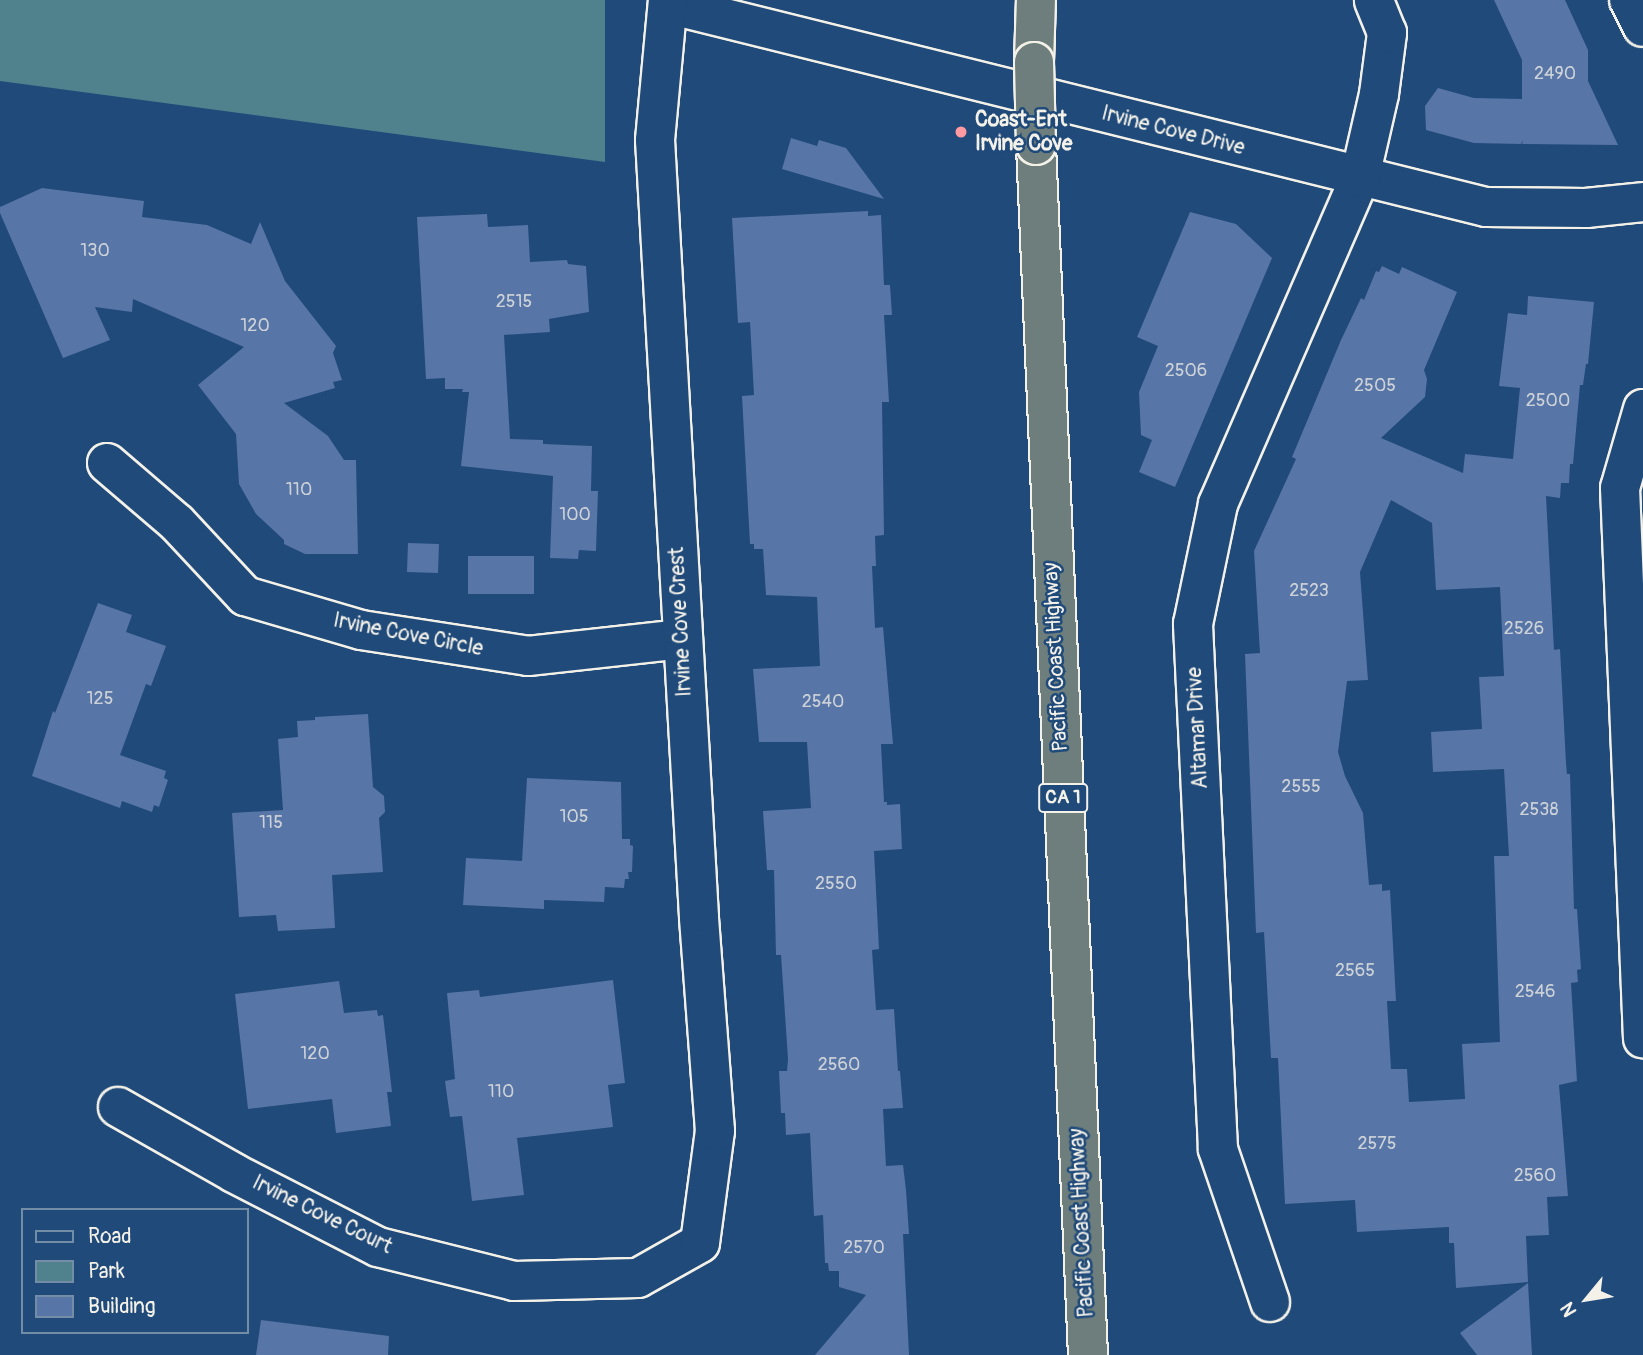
<!DOCTYPE html>
<style>
body{margin:0}
#map{position:relative;width:1643px;height:1355px;overflow:hidden;background:#1f4a7a;font-family:Pangolin,sans-serif}
div>[style]{position:absolute}
.green>*{inset:0;background:#50828e}
.building>*{inset:0;background:#5775a6;transform-origin:0 0}
.roads{filter:drop-shadow(2px 0 #f4f1e8) drop-shadow(-2px 0 #f4f1e8) drop-shadow(0 2px #f4f1e8) drop-shadow(0 -2px #f4f1e8)}
.minor>*{height:38px;margin:-19px;padding:0 19px;transform-origin:19px;border-radius:19px;background:#1f4a7a}
.highway>*{height:38px;margin:-19px;padding:0 19px;transform-origin:19px;border-radius:19px;background:#6d7e7c}
.bridges{filter:drop-shadow(2px 0 #f4f1e8) drop-shadow(-2px 0 #f4f1e8) drop-shadow(0 2px #f4f1e8) drop-shadow(0 -2px #f4f1e8)}
.highway-bridge>*{height:38px;margin:-19px;padding:0 19px;transform-origin:19px;border-radius:19px;background:#6d7e7c}
.dots>*{width:19px;height:19px;translate:-50% -50%;box-sizing:border-box;border:4px solid #1f4a7a;border-radius:50%}
span{translate:-50% -50%;white-space:nowrap;text-align:center;line-height:1.15;-webkit-text-stroke:5px #1f4a7a;paint-order:stroke}
.number-label{font-size:18px;color:#cdd2d8}
.number-label span{-webkit-text-stroke-width:0}
.shield-label span{padding:2px 5px;background:#1f4a7a;border:2px solid;border-radius:5px;-webkit-text-stroke-width:0}
.shield-label{font-size:19px;color:#f4f1e8;font-weight:700}
.poi-label{font-size:21px;color:#f4f1e8;font-weight:700}
.left{translate:0 -50%;text-align:left}
.street-label{font-size:21px;color:#f4f1e8}
.legend{position:absolute;left:21px;top:1208px;width:228px;height:126px;box-sizing:border-box;background:#1f4a7a;border:2px solid #748da6;margin:0;padding:9px 12px;list-style:none;font-size:21px;color:#f4f1e8}
.legend li{display:flex;align-items:center;gap:14px;height:35px}
.legend b{width:35px;border:2px solid #748da6}
.north{position:absolute;left:1552px;top:1264px;width:70px;height:70px;-webkit-text-stroke:5px #1f4a7a;paint-order:stroke;rotate:240deg;font-size:19px;font-weight:700;line-height:28px;text-align:center;color:#f4f1e8}
.north::after{content:'';display:block;margin:auto;width:24px;height:32px;background:#f4f1e8;clip-path:polygon(50% 0,100% 100%,50% 72%,0 100%)}
</style>
<div id="map">
<div class="green">
<i style="clip-path:polygon(0 0,605px 0,605px 162px,0 81px)"></i>
</div>
<div class="building">
<i style="clip-path:polygon(1494px 0,1565px 0,1588px 50px,1588px 81px,1618px 145px,1522px 144px,1523px 140px,1521px 144px,1474px 143px,1426px 130px,1425px 106px,1438px 88px,1474px 98px,1522px 99px,1522px 60px)"></i>
<i style="clip-path:polygon(791px 138px,817px 146px,819px 140px,846px 148px,884px 199px,782px 169px)"></i>
<i style="clip-path:polygon(42px 188px,144px 201px,142px 217px,207px 225px,251px 244px,260px 222px,285px 281px,336px 346px,333px 353px,342px 380px,333px 382px,335px 388px,284px 403px,328px 436px,344px 460px,356px 460px,358px 554px,305px 554px,284px 544px,284px 540px,256px 514px,239px 484px,236px 434px,198px 385px,244px 347px,133px 299px,132px 312px,95px 307px,110px 340px,63px 358px,0 213px,0 207px)"></i>
<i style="clip-path:polygon(868px 211px,868px 216px,881px 215px,884px 285px,890px 285px,892px 315px,884px 315px,889px 402px,882px 402px,884px 535px,875px 536px,876px 566px,872px 566px,875px 628px,883px 627px,893px 744px,881px 744px,884px 802px,887px 802px,887px 805px,900px 804px,902px 849px,874px 851px,879px 949px,872px 950px,876px 1010px,894px 1009px,898px 1071px,900px 1071px,903px 1108px,883px 1109px,886px 1166px,903px 1165px,906px 1190px,909px 1234px,903px 1234px,909px 1355px,815px 1355px,866px 1295px,839px 1287px,839px 1271px,829px 1271px,828px 1263px,825px 1263px,823px 1215px,814px 1216px,810px 1133px,786px 1135px,785px 1113px,781px 1113px,779px 1071px,787px 1071px,788px 1059px,781px 955px,776px 955px,774px 870px,767px 870px,763px 811px,811px 808px,807px 742px,759px 742px,753px 669px,820px 666px,817px 597px,766px 595px,763px 549px,754px 549px,754px 544px,750px 544px,742px 396px,754px 395px,750px 322px,738px 323px,732px 218px)"></i>
<i style="clip-path:polygon(1190px 212px,1236px 224px,1272px 258px,1175px 487px,1139px 472px,1152px 440px,1141px 435px,1139px 392px,1158px 346px,1137px 337px)"></i>
<i style="clip-path:polygon(487px 214px,488px 227px,528px 225px,530px 262px,567px 260px,568px 264px,586px 266px,589px 312px,549px 319px,550px 332px,504px 335px,510px 439px,543px 440px,543px 444px,592px 446px,591px 491px,598px 491px,596px 551px,579px 550px,578px 559px,550px 558px,553px 476px,461px 466px,469px 392px,462px 392px,463px 389px,445px 389px,445px 378px,426px 379px,417px 217px)"></i>
<i style="clip-path:polygon(evenodd,1382px 266px,1399px 274px,1402px 267px,1457px 292px,1424px 370px,1427px 379px,1425px 397px,1381px 438px,1463px 473px,1465px 454px,1513px 459px,1520px 388px,1499px 386px,1508px 313px,1527px 315px,1528px 296px,1594px 302px,1588px 364px,1586px 364px,1583px 385px,1580px 385px,1573px 464px,1570px 464px,1569px 483px,1561px 483px,1560px 498px,1546px 496px,1554px 650px,1560px 649px,1566px 763px,1567px 774px,1570px 774px,1574px 909px,1577px 909px,1581px 969px,1577px 970px,1578px 982px,1571px 983px,1577px 1081px,1559px 1085px,1568px 1196px,1547px 1197px,1549px 1235px,1526px 1236px,1528px 1282px,1456px 1288px,1454px 1243px,1449px 1243px,1449px 1227px,1357px 1232px,1355px 1200px,1285px 1204px,1278px 1058px,1271px 1058px,1264px 932px,1256px 933px,1245px 654px,1260px 653px,1254px 551px,1296px 459px,1292px 457px,1341px 340px,1361px 298px,1364px 300px,1376px 271px,1379px 272px,1382px 266px,1391px 500px,1432px 523px,1436px 590px,1500px 587px,1504px 676px,1479px 677px,1482px 729px,1431px 732px,1433px 772px,1504px 769px,1509px 856px,1494px 856px,1500px 1042px,1462px 1044px,1465px 1099px,1409px 1102px,1407px 1069px,1391px 1069px,1387px 1001px,1396px 1001px,1390px 890px,1382px 891px,1382px 884px,1369px 885px,1363px 813px,1345px 776px,1338px 752px,1347px 681px,1368px 680px,1360px 572px,1391px 500px)"></i>
<i style="left:408px;top:543px;width:31px;height:29px;rotate:2deg"></i>
<i style="left:534px;top:556px;width:38px;height:66px;rotate:90deg"></i>
<i style="clip-path:polygon(98px 603px,132px 615px,126px 632px,166px 646px,151px 686px,146px 684px,120px 755px,166px 771px,164px 778px,168px 780px,159px 807px,154px 805px,152px 812px,122px 801px,120px 808px,32px 776px,53px 711px,55px 713px)"></i>
<i style="clip-path:polygon(368px 714px,373px 787px,384px 796px,385px 812px,379px 818px,383px 872px,332px 875px,335px 928px,278px 931px,276px 915px,239px 917px,232px 813px,283px 810px,278px 739px,298px 737px,297px 721px,315px 720px,315px 717px)"></i>
<i style="clip-path:polygon(527px 778px,621px 782px,622px 839px,630px 839px,630px 845px,633px 846px,632px 872px,628px 872px,629px 879px,625px 879px,624px 888px,605px 887px,604px 902px,544px 900px,544px 909px,463px 905px,466px 858px,522px 861px)"></i>
<i style="clip-path:polygon(613px 980px,625px 1083px,608px 1085px,613px 1127px,517px 1138px,524px 1195px,472px 1201px,462px 1116px,450px 1117px,445px 1081px,455px 1079px,447px 993px,479px 990px,480px 997px)"></i>
<i style="clip-path:polygon(339px 981px,344px 1013px,377px 1010px,378px 1016px,383px 1015px,392px 1092px,387px 1092px,391px 1126px,336px 1133px,332px 1099px,248px 1109px,235px 994px)"></i>
<i style="clip-path:polygon(1528px 1283px,1532px 1355px,1477px 1355px,1460px 1333px)"></i>
<i style="clip-path:polygon(261px 1320px,389px 1336px,388px 1355px,256px 1355px)"></i>
</div>
<div class="roads">
<div class="minor">
<i style="left:1629px;top:0;width:30px;rotate:63deg"></i>
<i style="left:668px;top:4px;width:843px;rotate:13.94deg"></i>
<i style="left:1486px;top:207px;width:100px;rotate:0.6deg"></i>
<i style="left:1586px;top:208px;width:57px;rotate:-6deg"></i>
<i style="left:1643px;top:409px;width:82px;rotate:106.2deg"></i>
<i style="left:1620px;top:488px;width:551px;rotate:87.61deg"></i>
<i style="left:107px;top:463px;width:92px;rotate:40.6deg"></i>
<i style="left:177px;top:523px;width:100px;rotate:47deg"></i>
<i style="left:245px;top:596px;width:121px;rotate:16.3deg"></i>
<i style="left:361px;top:630px;width:169px;rotate:8.8deg"></i>
<i style="left:528px;top:656px;width:155px;rotate:-6.3deg"></i>
<i style="left:118px;top:1107px;width:133px;rotate:29.6deg"></i>
<i style="left:234px;top:1173px;width:162px;rotate:27.2deg"></i>
<i style="left:378px;top:1247px;width:140px;rotate:14deg"></i>
<i style="left:514px;top:1281px;width:124px;rotate:-1.4deg"></i>
<i style="left:638px;top:1278px;width:71px;rotate:-29.4deg"></i>
<i style="left:700px;top:1243px;width:113px;rotate:-82.4deg"></i>
<i style="left:715px;top:1131px;width:215px;rotate:-94.3deg"></i>
<i style="left:699px;top:917px;width:778px;rotate:-93.24deg"></i>
<i style="left:655px;top:140px;width:141px;rotate:-84.7deg"></i>
<i style="left:1270px;top:1302px;width:162px;rotate:-108.8deg"></i>
<i style="left:1218px;top:1149px;width:526px;rotate:-92.73deg"></i>
<i style="left:1193px;top:624px;width:123px;rotate:-78.2deg"></i>
<i style="left:1218px;top:504px;width:357px;rotate:-66.5deg"></i>
<i style="left:1360px;top:177px;width:85px;rotate:-77.1deg"></i>
<i style="left:1379px;top:94px;width:62px;rotate:-82.5deg"></i>
<i style="left:1387px;top:33px;width:35px;rotate:-112deg"></i>
</div>
<div class="highway">
<i style="left:1034px;top:62px;width:62px;rotate:-88.2deg"></i>
<i style="left:1036px;top:145px;width:1211px;rotate:87.54deg"></i>
</div>
</div>
<div class="bridges">
<div class="highway-bridge">
<i style="left:1034px;top:62px;width:83px;rotate:88.6deg"></i>
</div>
</div>
<div class="dots">
<i style="left:961px;top:132px;background:#ff9aa2"></i>
</div>
<div class="number-label">
<span style="left:1555px;top:74px">2490</span>
<span style="left:95px;top:251px">130</span>
<span style="left:514px;top:302px">2515</span>
<span style="left:255px;top:326px">120</span>
<span style="left:1186px;top:371px">2506</span>
<span style="left:1375px;top:386px">2505</span>
<span style="left:1548px;top:401px">2500</span>
<span style="left:299px;top:490px">110</span>
<span style="left:575px;top:515px">100</span>
<span style="left:1309px;top:591px">2523</span>
<span style="left:1524px;top:629px">2526</span>
<span style="left:100px;top:699px">125</span>
<span style="left:823px;top:702px">2540</span>
<span style="left:1301px;top:787px">2555</span>
<span style="left:1539px;top:810px">2538</span>
<span style="left:574px;top:817px">105</span>
<span style="left:271px;top:823px">115</span>
<span style="left:836px;top:884px">2550</span>
<span style="left:1355px;top:971px">2565</span>
<span style="left:1535px;top:992px">2546</span>
<span style="left:315px;top:1054px">120</span>
<span style="left:839px;top:1065px">2560</span>
<span style="left:501px;top:1092px">110</span>
<span style="left:1377px;top:1144px">2575</span>
<span style="left:1535px;top:1176px">2560</span>
<span style="left:864px;top:1248px">2570</span>
</div>
<div class="shield-label">
<span style="left:1063px;top:798px">CA 1</span>
</div>
<div class="poi-label">
<span class="left" style="left:975px;top:132px">Coast-Ent<br>Irvine Cove</span>
</div>
<div class="street-label">
<span style="left:1173px;top:131px;rotate:14deg">Irvine Cove Drive</span>
<span style="left:681px;top:622px;rotate:-93deg">Irvine Cove Crest</span>
<span style="left:408px;top:635px;rotate:11deg">Irvine Cove Circle</span>
<span style="left:1056px;top:657px;rotate:-93deg">Pacific Coast Highway</span>
<span style="left:1198px;top:728px;rotate:-93deg">Altamar Drive</span>
<span style="left:322px;top:1215px;rotate:26deg">Irvine Cove Court</span>
<span style="left:1082px;top:1223px;rotate:-93deg">Pacific Coast Highway</span>
</div>
<ul class="legend">
<li><b style="height:9px;background:#1f4a7a"></b>Road</li>
<li><b style="height:19px;background:#50828e"></b>Park</li>
<li><b style="height:19px;background:#5775a6"></b>Building</li>
</ul>
<div class="north">N</div>
</div>
